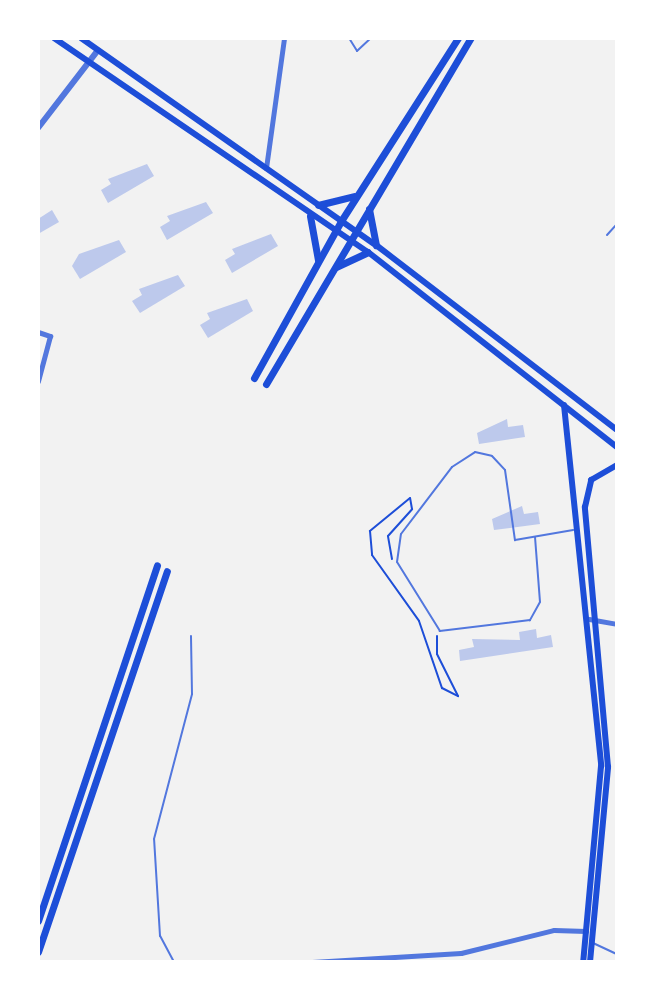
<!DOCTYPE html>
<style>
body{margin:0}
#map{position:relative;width:655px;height:1000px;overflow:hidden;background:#f2f2f2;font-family:Poppins,sans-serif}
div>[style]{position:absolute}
.building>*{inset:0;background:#bdc9ec}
.path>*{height:2px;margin:-1px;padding:0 1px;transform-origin:1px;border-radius:1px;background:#1d4ed8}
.service>*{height:2px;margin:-1px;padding:0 1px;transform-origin:1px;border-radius:1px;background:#5277de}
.minor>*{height:5px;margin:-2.5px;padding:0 2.5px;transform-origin:2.5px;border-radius:2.5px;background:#5277de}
.tertiary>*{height:6px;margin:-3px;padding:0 3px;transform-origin:3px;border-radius:3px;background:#5277de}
.secondary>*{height:6px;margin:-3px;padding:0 3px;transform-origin:3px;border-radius:3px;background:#1d4ed8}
.primary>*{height:7px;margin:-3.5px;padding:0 3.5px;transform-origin:3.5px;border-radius:3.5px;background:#1d4ed8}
span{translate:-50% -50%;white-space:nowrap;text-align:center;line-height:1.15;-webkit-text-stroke:8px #fff;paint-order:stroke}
.frame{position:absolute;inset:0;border:40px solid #fff;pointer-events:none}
</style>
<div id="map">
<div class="building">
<i style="clip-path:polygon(147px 164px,154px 176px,108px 203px,101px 190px,111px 184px,108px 179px)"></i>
<i style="clip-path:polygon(206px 202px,213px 213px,167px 240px,160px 227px,170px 221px,167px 216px)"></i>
<i style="clip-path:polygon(52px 210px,59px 222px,38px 234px,38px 219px)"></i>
<i style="clip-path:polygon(271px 234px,278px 246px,232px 273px,225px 260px,235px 254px,232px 249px)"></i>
<i style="clip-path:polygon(119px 240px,126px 252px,80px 279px,72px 266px,79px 254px)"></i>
<i style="clip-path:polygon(178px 275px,185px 286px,140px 313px,132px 301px,142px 295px,139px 289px)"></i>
<i style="clip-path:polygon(247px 299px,253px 311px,208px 338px,200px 325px,210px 319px,207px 313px)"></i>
<i style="clip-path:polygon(507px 419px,508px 427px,523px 425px,525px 437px,479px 444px,477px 433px)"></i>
<i style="clip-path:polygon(522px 506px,524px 514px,538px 512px,540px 524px,494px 530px,492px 519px)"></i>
<i style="clip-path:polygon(536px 629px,537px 638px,551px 635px,553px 647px,460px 661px,459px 650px,474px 647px,472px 639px,520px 640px,519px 632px)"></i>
</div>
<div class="path">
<i style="left:392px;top:559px;width:23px;rotate:-100deg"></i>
<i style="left:388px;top:536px;width:36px;rotate:-48deg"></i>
<i style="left:412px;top:509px;width:11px;rotate:-100deg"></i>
<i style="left:410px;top:498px;width:52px;rotate:140.5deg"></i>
<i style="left:370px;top:531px;width:24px;rotate:85deg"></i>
<i style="left:372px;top:555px;width:81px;rotate:54.5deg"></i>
<i style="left:419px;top:621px;width:71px;rotate:71.1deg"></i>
<i style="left:442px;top:688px;width:18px;rotate:27deg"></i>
<i style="left:458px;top:696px;width:47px;rotate:-116.6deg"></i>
<i style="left:437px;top:654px;width:18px;rotate:-90deg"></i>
</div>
<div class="service">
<i style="left:349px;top:38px;width:15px;rotate:58deg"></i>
<i style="left:357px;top:51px;width:19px;rotate:-43deg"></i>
<i style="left:607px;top:235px;width:15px;rotate:-48deg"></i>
<i style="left:535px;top:537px;width:65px;rotate:85.6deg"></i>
<i style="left:540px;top:602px;width:21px;rotate:119deg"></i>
<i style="left:530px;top:620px;width:91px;rotate:173deg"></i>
<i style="left:440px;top:631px;width:81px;rotate:-121.9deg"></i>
<i style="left:397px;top:562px;width:28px;rotate:-82deg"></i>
<i style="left:401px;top:534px;width:84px;rotate:-52.7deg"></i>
<i style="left:452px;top:467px;width:27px;rotate:-33deg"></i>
<i style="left:475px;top:452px;width:17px;rotate:13deg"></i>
<i style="left:492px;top:456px;width:19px;rotate:47deg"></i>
<i style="left:505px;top:470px;width:71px;rotate:81.9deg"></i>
<i style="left:515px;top:540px;width:59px;rotate:-9.8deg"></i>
<i style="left:593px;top:943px;width:26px;rotate:25deg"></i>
<i style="left:174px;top:962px;width:30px;rotate:-118deg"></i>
<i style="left:160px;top:936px;width:97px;rotate:-93.5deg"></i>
<i style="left:154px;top:839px;width:150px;rotate:-75.3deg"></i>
<i style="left:192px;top:694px;width:58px;rotate:-91deg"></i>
</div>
<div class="minor">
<i style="left:266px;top:168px;width:131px;rotate:-82.1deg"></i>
<i style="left:38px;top:332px;width:13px;rotate:18deg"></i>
<i style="left:50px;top:336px;width:47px;rotate:104.9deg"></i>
<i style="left:589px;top:619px;width:28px;rotate:10deg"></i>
<i style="left:312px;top:962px;width:149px;rotate:-3.5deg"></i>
<i style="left:461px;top:953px;width:96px;rotate:-13.9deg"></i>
<i style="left:554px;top:930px;width:32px;rotate:2deg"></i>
</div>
<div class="tertiary">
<i style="left:38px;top:128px;width:98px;rotate:-52.4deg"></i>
</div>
<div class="secondary">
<i style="left:54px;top:38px;width:380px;rotate:34.3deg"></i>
<i style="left:368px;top:252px;width:316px;rotate:38.1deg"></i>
<i style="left:81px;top:38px;width:360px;rotate:35.1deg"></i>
<i style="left:376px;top:245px;width:304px;rotate:37.5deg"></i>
<i style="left:564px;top:405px;width:363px;rotate:84.1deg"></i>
<i style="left:601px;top:766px;width:197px;rotate:95.2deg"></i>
<i style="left:590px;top:962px;width:196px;rotate:-84.7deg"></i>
<i style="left:608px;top:767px;width:261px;rotate:-95.1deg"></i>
<i style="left:585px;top:507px;width:28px;rotate:-77deg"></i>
<i style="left:591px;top:480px;width:30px;rotate:-30deg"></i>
</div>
<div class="primary">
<i style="left:318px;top:205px;width:37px;rotate:-14deg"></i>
<i style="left:369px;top:209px;width:37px;rotate:79deg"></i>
<i style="left:310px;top:216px;width:45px;rotate:79.7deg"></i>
<i style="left:336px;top:267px;width:35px;rotate:-25deg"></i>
<i style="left:254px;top:378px;width:179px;rotate:-61deg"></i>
<i style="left:341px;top:221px;width:217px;rotate:-57.4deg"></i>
<i style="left:266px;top:384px;width:402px;rotate:-59.4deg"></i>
<i style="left:38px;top:921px;width:375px;rotate:-71.5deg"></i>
<i style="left:38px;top:952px;width:402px;rotate:-71.3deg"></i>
</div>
<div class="frame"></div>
</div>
